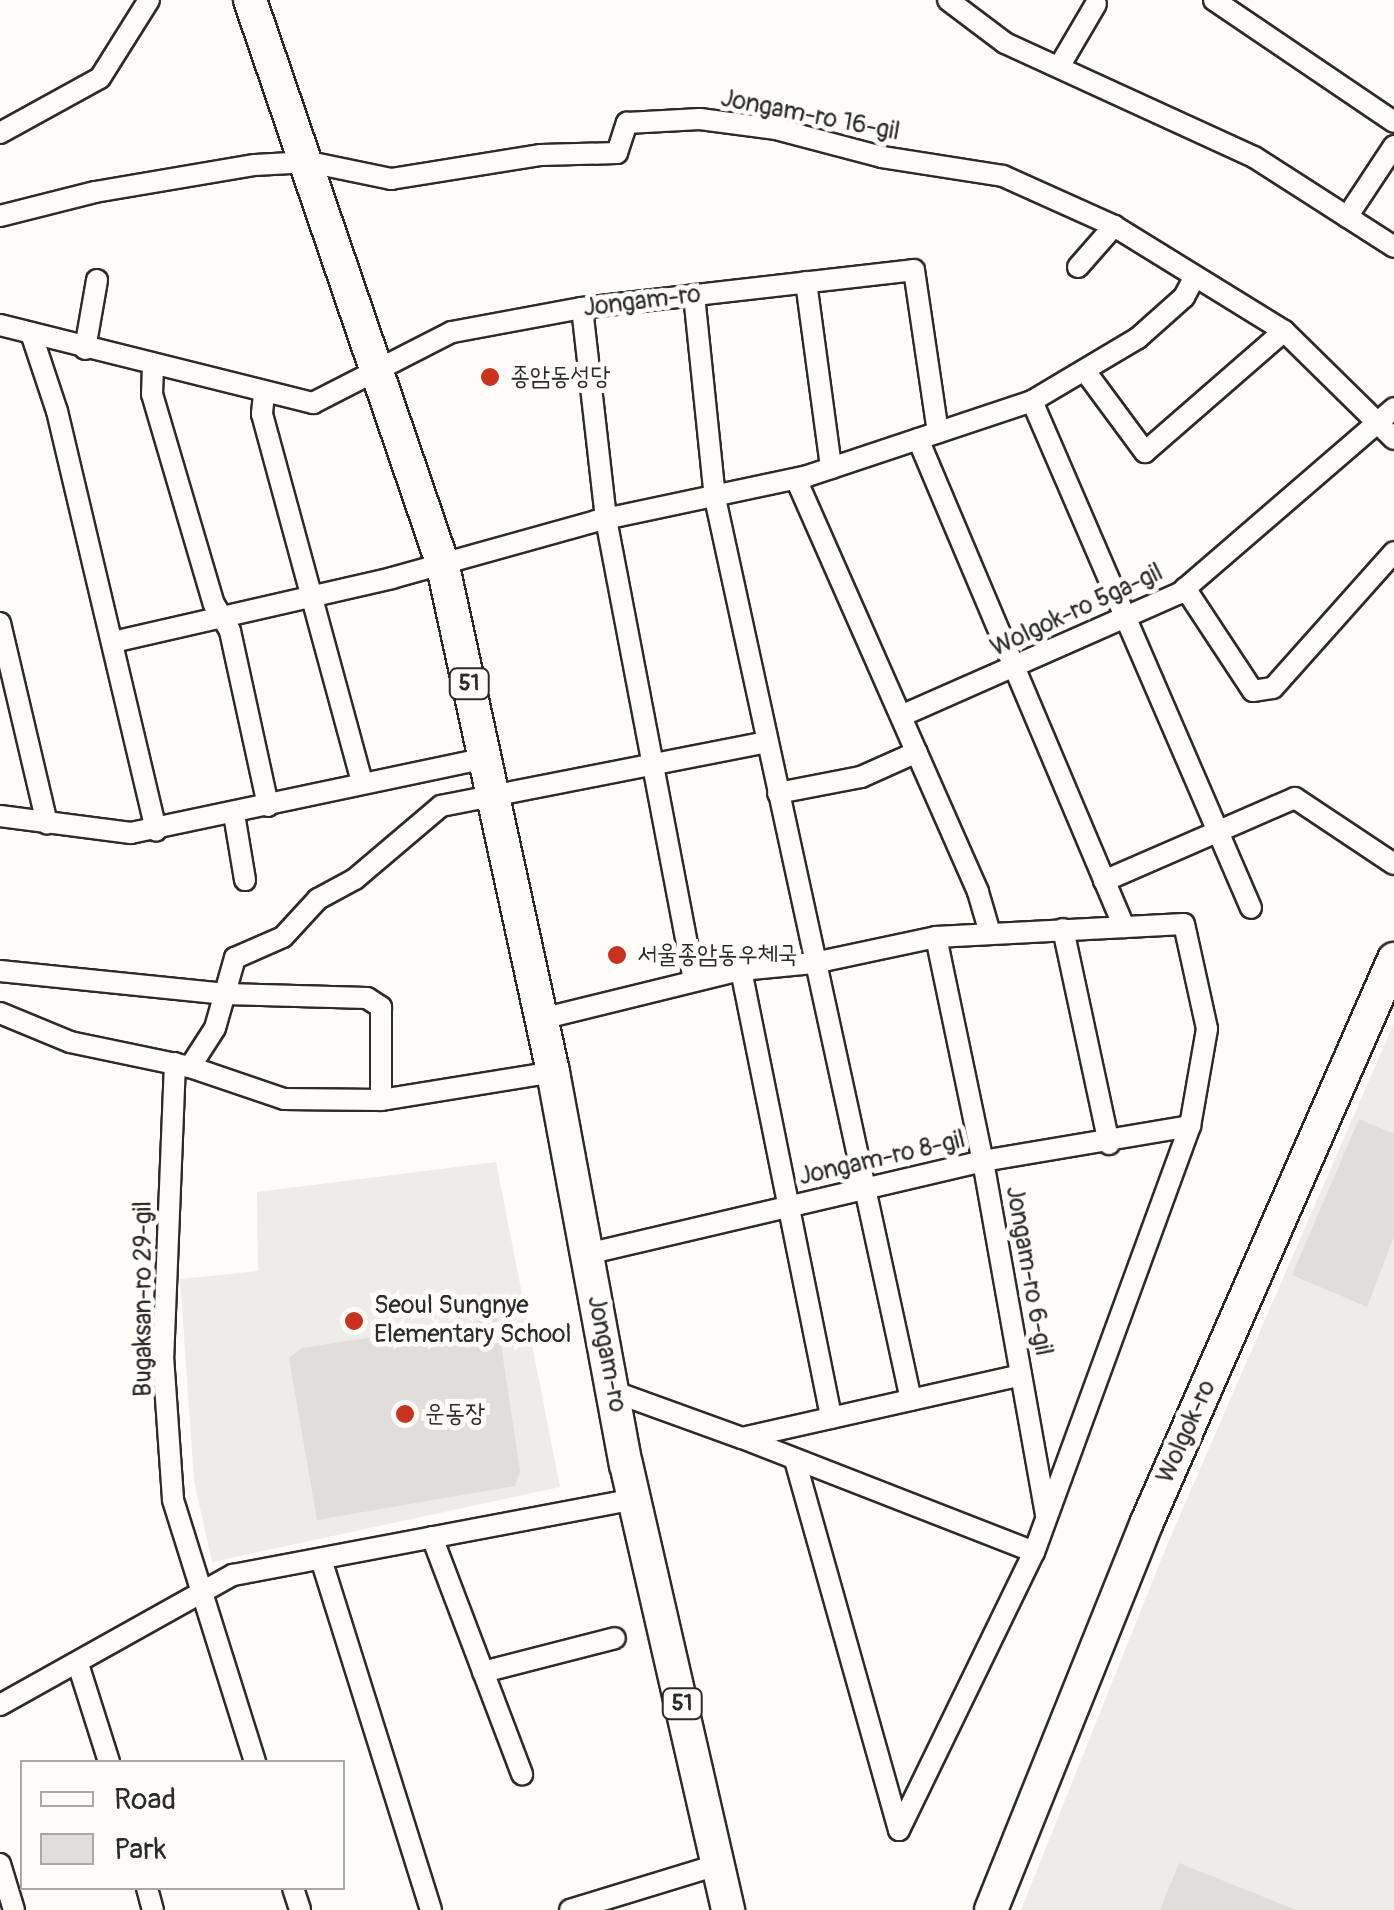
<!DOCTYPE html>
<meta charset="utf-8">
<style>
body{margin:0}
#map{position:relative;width:1394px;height:1910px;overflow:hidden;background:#fdfcf7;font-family:Pangolin,"Poor Story",sans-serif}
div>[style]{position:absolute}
.built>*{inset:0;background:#edece8}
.green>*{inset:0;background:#dfdeda}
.roads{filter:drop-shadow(2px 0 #2b2b2b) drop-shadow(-2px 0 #2b2b2b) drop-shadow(0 2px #2b2b2b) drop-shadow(0 -2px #2b2b2b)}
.street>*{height:20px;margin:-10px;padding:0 10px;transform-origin:10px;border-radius:10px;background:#fdfcf7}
.primary>*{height:32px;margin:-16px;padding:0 16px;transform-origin:16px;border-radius:16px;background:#fdfcf7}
.dots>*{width:28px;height:28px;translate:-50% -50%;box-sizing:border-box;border:5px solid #fdfcf7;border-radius:50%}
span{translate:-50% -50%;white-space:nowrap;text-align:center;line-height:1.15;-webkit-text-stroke:10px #fdfcf7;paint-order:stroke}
.shield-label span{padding:2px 8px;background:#fdfcf7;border:2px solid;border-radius:8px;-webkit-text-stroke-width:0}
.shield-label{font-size:22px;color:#2b2b2b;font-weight:700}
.street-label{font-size:25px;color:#2b2b2b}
.poi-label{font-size:25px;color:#2b2b2b}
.left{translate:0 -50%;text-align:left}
.legend{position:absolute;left:20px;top:1760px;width:325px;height:130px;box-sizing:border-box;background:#fdfcf7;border:2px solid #a9a8a5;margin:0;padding:12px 18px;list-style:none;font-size:30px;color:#2b2b2b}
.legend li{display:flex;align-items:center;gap:20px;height:50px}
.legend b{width:50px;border:2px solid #a9a8a5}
</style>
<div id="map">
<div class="built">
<i style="clip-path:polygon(1394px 1023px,1394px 1910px,1021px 1910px,1167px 1545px)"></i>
<i style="clip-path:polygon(496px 1162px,560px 1487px,212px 1562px,194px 1481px,180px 1279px,258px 1271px,257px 1192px)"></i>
</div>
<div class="green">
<i style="clip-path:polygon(1359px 1119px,1394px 1134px,1394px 1236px,1367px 1307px,1292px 1275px)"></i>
<i style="clip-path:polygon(497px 1318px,520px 1471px,515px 1486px,317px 1520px,289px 1358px,302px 1348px)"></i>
<i style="clip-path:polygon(1179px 1863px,1296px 1910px,1160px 1910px)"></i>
</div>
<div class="roads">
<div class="street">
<i style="left:948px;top:0;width:71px;rotate:37deg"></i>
<i style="left:1005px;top:43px;width:274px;rotate:24.6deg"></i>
<i style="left:1254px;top:157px;width:166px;rotate:32.7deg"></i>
<i style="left:1214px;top:0;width:217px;rotate:34.1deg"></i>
<i style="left:1059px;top:67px;width:73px;rotate:-59.6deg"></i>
<i style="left:0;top:133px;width:114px;rotate:-28.8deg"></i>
<i style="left:100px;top:78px;width:92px;rotate:-57.9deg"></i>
<i style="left:0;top:216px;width:98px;rotate:-14.2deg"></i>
<i style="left:95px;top:192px;width:162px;rotate:-9.6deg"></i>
<i style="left:255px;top:165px;width:54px;rotate:-3.2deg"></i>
<i style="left:309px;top:162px;width:84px;rotate:11.7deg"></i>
<i style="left:391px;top:179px;width:152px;rotate:-9.1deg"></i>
<i style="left:541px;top:155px;width:76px;rotate:-1.5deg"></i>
<i style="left:617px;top:153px;width:32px;rotate:-72deg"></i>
<i style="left:627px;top:123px;width:73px;rotate:-3.1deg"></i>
<i style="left:700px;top:119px;width:77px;rotate:7.5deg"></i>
<i style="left:776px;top:129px;width:110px;rotate:14.8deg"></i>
<i style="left:882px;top:157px;width:122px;rotate:8.9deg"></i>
<i style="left:1003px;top:176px;width:122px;rotate:24.2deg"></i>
<i style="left:1114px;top:226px;width:200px;rotate:31.7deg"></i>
<i style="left:1284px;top:331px;width:154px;rotate:44.5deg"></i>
<i style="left:1347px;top:217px;width:85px;rotate:-56.5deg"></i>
<i style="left:1078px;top:267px;width:55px;rotate:-48.7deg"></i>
<i style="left:806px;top:282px;width:188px;rotate:82.3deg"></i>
<i style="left:694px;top:295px;width:204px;rotate:84.1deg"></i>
<i style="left:715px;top:498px;width:923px;rotate:77.74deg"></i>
<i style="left:582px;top:308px;width:212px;rotate:83.5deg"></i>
<i style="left:606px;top:519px;width:469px;rotate:79.2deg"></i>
<i style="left:0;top:325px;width:323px;rotate:14deg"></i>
<i style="left:313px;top:403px;width:156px;rotate:-27.1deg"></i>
<i style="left:452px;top:332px;width:132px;rotate:-10.5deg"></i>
<i style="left:582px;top:308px;width:334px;rotate:-6.5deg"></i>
<i style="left:914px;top:270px;width:164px;rotate:81.6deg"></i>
<i style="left:31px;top:333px;width:82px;rotate:71.6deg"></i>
<i style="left:57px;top:411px;width:431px;rotate:76.7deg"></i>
<i style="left:85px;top:349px;width:70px;rotate:-80.1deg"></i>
<i style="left:153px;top:366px;width:28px;rotate:92deg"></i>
<i style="left:152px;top:394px;width:219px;rotate:73.6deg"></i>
<i style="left:214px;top:604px;width:31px;rotate:59deg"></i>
<i style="left:230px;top:631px;width:179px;rotate:77.7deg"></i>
<i style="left:1085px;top:371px;width:101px;rotate:53.5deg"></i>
<i style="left:1145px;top:452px;width:184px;rotate:-41deg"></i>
<i style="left:264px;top:394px;width:20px;rotate:96deg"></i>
<i style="left:262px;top:414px;width:382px;rotate:74.8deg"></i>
<i style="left:1032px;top:401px;width:552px;rotate:66.64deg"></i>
<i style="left:918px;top:439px;width:530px;rotate:67.11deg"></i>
<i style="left:796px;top:479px;width:451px;rotate:66.2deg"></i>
<i style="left:978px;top:892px;width:43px;rotate:73.7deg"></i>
<i style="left:1185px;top:588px;width:123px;rotate:56.6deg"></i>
<i style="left:1253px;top:691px;width:20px;rotate:-9deg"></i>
<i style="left:1273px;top:688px;width:182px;rotate:-48.3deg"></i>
<i style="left:0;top:623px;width:206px;rotate:76.8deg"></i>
<i style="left:113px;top:642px;width:286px;rotate:-12.9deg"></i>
<i style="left:392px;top:578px;width:212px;rotate:-15.6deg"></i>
<i style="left:596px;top:521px;width:216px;rotate:-12deg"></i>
<i style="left:807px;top:476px;width:237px;rotate:-18.4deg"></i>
<i style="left:1032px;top:401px;width:123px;rotate:-30.7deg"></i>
<i style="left:1138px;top:338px;width:62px;rotate:-41.7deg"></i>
<i style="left:1184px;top:297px;width:21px;rotate:-62deg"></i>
<i style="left:901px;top:716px;width:305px;rotate:-23.8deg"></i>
<i style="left:1180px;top:593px;width:283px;rotate:-40.8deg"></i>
<i style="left:778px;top:793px;width:85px;rotate:-10.9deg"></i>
<i style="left:861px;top:777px;width:61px;rotate:-24.1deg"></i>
<i style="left:234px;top:814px;width:67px;rotate:80.5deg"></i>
<i style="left:0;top:816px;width:132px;rotate:7.4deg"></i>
<i style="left:131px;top:833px;width:363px;rotate:-11.9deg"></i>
<i style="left:1104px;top:881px;width:208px;rotate:-23.5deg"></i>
<i style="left:1295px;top:798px;width:119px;rotate:33.7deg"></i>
<i style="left:1063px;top:929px;width:220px;rotate:77.9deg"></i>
<i style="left:936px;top:937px;width:229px;rotate:78.2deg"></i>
<i style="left:983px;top:1161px;width:360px;rotate:79.9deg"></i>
<i style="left:741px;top:970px;width:457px;rotate:78.6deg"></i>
<i style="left:0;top:971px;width:227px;rotate:5.8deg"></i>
<i style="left:226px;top:994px;width:141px;rotate:1.6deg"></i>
<i style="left:367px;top:998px;width:17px;rotate:33deg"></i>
<i style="left:381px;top:1007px;width:93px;rotate:90deg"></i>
<i style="left:0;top:1013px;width:76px;rotate:22.5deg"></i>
<i style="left:70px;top:1042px;width:123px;rotate:11.8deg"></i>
<i style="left:190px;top:1067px;width:99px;rotate:18.8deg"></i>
<i style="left:284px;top:1099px;width:97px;rotate:0.6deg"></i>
<i style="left:381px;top:1100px;width:174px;rotate:-9.2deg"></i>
<i style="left:541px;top:1019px;width:206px;rotate:-13.8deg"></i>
<i style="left:741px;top:970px;width:73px;rotate:-5.5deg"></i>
<i style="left:814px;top:963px;width:125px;rotate:-12deg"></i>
<i style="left:936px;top:937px;width:248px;rotate:-3deg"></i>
<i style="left:1184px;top:924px;width:107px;rotate:77.6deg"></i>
<i style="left:1207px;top:1029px;width:98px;rotate:99.9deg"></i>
<i style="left:1190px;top:1126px;width:454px;rotate:110.1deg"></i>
<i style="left:1034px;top:1552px;width:309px;rotate:115.9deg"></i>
<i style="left:899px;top:1830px;width:385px;rotate:-105.7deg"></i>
<i style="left:175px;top:1063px;width:293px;rotate:92.3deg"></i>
<i style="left:163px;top:1356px;width:144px;rotate:86deg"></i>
<i style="left:173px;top:1500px;width:275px;rotate:72.6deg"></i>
<i style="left:190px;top:1067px;width:46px;rotate:-57.3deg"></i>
<i style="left:215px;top:1028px;width:73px;rotate:-74.1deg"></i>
<i style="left:235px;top:958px;width:52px;rotate:-23.6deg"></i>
<i style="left:283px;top:937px;width:52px;rotate:-47.4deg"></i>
<i style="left:318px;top:899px;width:42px;rotate:-28.4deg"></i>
<i style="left:355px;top:879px;width:113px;rotate:-40.3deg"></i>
<i style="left:441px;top:806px;width:332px;rotate:-11.1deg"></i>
<i style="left:587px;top:1254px;width:407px;rotate:-13.2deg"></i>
<i style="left:983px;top:1161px;width:210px;rotate:-9.6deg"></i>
<i style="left:612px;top:1391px;width:138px;rotate:19.9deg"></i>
<i style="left:742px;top:1438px;width:286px;rotate:-12.7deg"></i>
<i style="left:742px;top:1438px;width:313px;rotate:21.3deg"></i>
<i style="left:432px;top:1537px;width:254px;rotate:69.2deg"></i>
<i style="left:321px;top:1559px;width:368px;rotate:72.6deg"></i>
<i style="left:78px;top:1664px;width:103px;rotate:72.4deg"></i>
<i style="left:483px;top:1672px;width:136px;rotate:-14.4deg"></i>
<i style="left:0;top:1705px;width:267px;rotate:-29.2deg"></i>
<i style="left:233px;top:1575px;width:408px;rotate:-10.7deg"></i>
<i style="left:0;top:1864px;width:48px;rotate:73.1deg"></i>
<i style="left:147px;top:1888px;width:23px;rotate:75deg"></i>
<i style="left:293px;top:1888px;width:23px;rotate:72deg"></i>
<i style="left:570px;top:1910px;width:157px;rotate:-17deg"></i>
</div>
<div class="primary">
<i style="left:250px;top:0;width:594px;rotate:71.14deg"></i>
<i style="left:442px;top:562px;width:522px;rotate:77.72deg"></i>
<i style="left:553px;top:1072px;width:399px;rotate:79.5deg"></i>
<i style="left:626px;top:1464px;width:458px;rotate:77.1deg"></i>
<i style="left:991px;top:1910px;width:418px;rotate:-68.1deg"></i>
<i style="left:1147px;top:1522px;width:615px;rotate:-66.31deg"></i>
</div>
</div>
<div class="dots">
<i style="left:490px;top:377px;background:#c8321e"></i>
<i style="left:617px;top:955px;background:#c8321e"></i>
<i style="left:354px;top:1321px;background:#c8321e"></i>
<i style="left:405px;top:1414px;background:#c8321e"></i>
</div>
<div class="shield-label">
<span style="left:469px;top:684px">51</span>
<span style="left:682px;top:1704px">51</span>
</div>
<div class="street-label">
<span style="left:810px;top:116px;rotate:11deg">Jongam-ro 16-gil</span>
<span style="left:642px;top:302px;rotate:-7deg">Jongam-ro</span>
<span style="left:1077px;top:611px;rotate:-25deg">Wolgok-ro 5ga-gil</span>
<span style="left:882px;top:1159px;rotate:-13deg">Jongam-ro 8-gil</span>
<span style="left:1028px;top:1271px;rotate:80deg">Jongam-ro 6-gil</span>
<span style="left:144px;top:1299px;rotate:-90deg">Bugaksan-ro 29-gil</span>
<span style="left:606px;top:1354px;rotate:79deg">Jongam-ro</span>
<span style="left:1187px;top:1432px;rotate:-66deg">Wolgok-ro</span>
</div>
<div class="poi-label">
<span class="left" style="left:510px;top:377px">종암동성당</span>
<span class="left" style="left:637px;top:955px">서울종암동우체국</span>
<span class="left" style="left:374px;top:1321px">Seoul Sungnye<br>Elementary School</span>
<span class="left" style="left:425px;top:1414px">운동장</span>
</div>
<ul class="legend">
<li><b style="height:12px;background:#fdfcf7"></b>Road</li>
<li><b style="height:28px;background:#dfdeda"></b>Park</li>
</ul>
</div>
